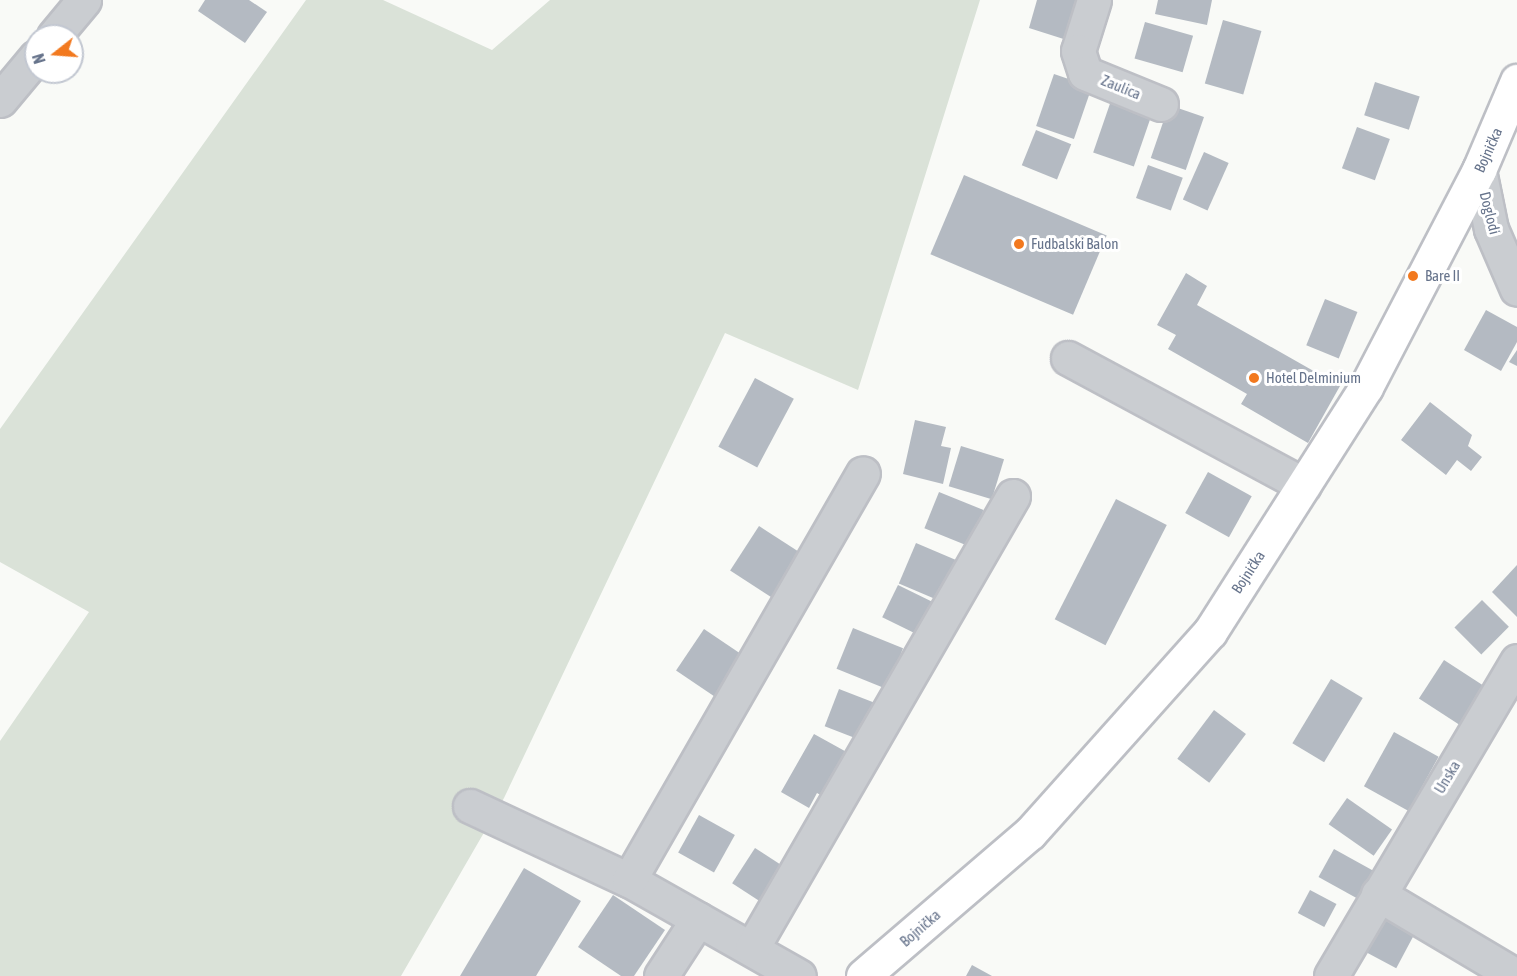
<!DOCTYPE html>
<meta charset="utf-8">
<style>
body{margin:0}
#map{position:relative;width:1517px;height:976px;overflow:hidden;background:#f9faf7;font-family:"Asap Condensed",sans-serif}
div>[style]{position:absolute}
.green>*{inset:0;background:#dae2d8}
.building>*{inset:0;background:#b4bac2;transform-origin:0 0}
.roads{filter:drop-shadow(2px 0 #bdbfc5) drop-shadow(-2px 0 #bdbfc5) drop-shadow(0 2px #bdbfc5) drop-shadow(0 -2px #bdbfc5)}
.minor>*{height:33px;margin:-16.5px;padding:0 16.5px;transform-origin:16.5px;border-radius:16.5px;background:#cacdd1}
.major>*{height:33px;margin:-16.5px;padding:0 16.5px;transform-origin:16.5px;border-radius:16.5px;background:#fff}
.dots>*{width:16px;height:16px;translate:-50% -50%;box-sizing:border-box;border:3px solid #fff;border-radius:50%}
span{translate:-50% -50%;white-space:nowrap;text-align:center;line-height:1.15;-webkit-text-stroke:6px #fff;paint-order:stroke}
.street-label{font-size:15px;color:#66738b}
.poi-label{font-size:15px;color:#66738b}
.left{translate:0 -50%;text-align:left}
.north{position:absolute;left:24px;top:24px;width:60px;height:60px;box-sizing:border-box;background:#fff;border:2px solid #c2c7d1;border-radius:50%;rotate:253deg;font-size:16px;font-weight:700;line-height:24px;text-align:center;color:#66738b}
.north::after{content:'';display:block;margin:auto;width:21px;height:27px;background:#f2791f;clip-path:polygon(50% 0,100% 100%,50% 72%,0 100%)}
</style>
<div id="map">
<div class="green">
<i style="clip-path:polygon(306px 0,383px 0,492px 50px,550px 0,980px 0,858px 390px,725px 333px,504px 798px,401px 976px,0 976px,0 741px,89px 612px,0 562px,0 429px)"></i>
</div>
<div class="building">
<i style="clip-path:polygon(205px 0,249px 0,267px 12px,245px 43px,198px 11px)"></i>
<i style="clip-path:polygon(1037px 0,1084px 0,1073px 42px,1029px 28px)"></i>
<i style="clip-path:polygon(1158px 0,1212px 0,1207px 25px,1155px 14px)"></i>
<i style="left:1223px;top:20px;width:40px;height:66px;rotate:16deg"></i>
<i style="left:1145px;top:22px;width:50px;height:38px;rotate:16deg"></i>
<i style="left:1054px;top:74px;width:40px;height:55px;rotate:19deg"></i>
<i style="left:1375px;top:82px;width:47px;height:35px;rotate:18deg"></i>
<i style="left:1114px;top:92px;width:43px;height:64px;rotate:19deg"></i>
<i style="left:1169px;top:105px;width:37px;height:56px;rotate:19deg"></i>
<i style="left:1357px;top:127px;width:35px;height:44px;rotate:20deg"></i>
<i style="left:1036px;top:130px;width:38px;height:38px;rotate:22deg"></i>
<i style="left:1204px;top:152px;width:27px;height:52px;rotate:24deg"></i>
<i style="left:1148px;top:165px;width:37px;height:35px;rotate:20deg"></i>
<i style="left:964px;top:175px;width:155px;height:86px;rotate:23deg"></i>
<i style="clip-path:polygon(1186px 273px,1207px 286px,1197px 305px,1340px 386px,1308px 443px,1241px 404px,1247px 394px,1168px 349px,1176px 335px,1157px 325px)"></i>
<i style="left:1325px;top:299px;width:35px;height:50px;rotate:22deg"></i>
<i style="clip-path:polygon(1486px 310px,1517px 327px,1517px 342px,1501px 371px,1464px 350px)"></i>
<i style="clip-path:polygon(1517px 350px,1517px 366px,1509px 362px)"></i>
<i style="left:755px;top:378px;width:44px;height:78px;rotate:28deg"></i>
<i style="clip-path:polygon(1430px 402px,1472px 435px,1468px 446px,1482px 457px,1471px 471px,1457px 460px,1446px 475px,1401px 440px)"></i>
<i style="clip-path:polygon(915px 420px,946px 427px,941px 446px,951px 448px,943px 484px,903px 474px)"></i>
<i style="left:961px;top:446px;width:45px;height:42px;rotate:17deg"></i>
<i style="left:1208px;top:472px;width:50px;height:47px;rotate:29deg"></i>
<i style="left:939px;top:492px;width:48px;height:39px;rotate:22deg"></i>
<i style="left:1116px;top:499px;width:57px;height:135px;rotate:27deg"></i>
<i style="left:759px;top:526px;width:53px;height:53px;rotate:33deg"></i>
<i style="left:916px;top:543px;width:46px;height:44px;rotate:23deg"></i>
<i style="clip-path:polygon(1517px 565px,1517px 617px,1492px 592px)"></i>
<i style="left:898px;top:585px;width:46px;height:36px;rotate:26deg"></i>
<i style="left:1482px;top:600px;width:38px;height:39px;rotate:45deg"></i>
<i style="left:853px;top:628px;width:54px;height:44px;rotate:22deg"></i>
<i style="left:704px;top:629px;width:50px;height:50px;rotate:34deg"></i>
<i style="left:1444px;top:660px;width:56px;height:46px;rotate:33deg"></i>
<i style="left:1331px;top:679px;width:37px;height:75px;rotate:31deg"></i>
<i style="left:839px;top:689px;width:45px;height:40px;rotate:21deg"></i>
<i style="left:1214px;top:710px;width:40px;height:61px;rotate:37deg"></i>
<i style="left:1394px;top:732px;width:51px;height:62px;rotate:29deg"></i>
<i style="clip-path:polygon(814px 734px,852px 755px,827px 799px,817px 793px,809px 808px,781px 792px)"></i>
<i style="left:1347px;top:798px;width:55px;height:32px;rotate:35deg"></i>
<i style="left:699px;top:815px;width:41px;height:43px;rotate:29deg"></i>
<i style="left:755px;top:848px;width:40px;height:42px;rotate:33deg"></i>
<i style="left:1334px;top:849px;width:46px;height:32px;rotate:29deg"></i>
<i style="clip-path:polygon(524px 868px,581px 901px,536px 976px,460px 976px)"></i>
<i style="left:1310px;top:890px;width:30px;height:26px;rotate:28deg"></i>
<i style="clip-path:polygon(613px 895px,665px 930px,634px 976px,621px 976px,578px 947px)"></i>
<i style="left:1377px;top:915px;width:42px;height:38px;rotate:28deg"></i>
<i style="clip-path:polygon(972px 965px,992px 976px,966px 976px)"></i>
</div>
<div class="roads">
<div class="minor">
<i style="left:1094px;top:0;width:53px;rotate:107.4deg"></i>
<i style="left:1078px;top:51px;width:23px;rotate:72deg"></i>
<i style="left:1085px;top:73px;width:82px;rotate:22.2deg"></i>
<i style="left:54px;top:36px;width:47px;rotate:-50.2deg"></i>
<i style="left:0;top:100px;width:56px;rotate:-50.1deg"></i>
<i style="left:1479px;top:170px;width:60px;rotate:78.5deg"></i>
<i style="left:1491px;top:229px;width:65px;rotate:66.6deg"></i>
<i style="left:1068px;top:358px;width:268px;rotate:28.3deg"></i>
<i style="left:470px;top:806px;width:175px;rotate:25deg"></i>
<i style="left:629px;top:880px;width:195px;rotate:29.5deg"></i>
<i style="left:629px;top:880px;width:469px;rotate:-60.1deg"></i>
<i style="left:1378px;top:894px;width:161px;rotate:30.7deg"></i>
<i style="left:752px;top:948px;width:522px;rotate:-60deg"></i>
<i style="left:661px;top:976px;width:68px;rotate:-57deg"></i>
<i style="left:1331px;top:976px;width:366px;rotate:-59.4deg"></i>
</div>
<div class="major">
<i style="left:863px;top:976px;width:220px;rotate:-40.6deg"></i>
<i style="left:1030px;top:833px;width:270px;rotate:-48.2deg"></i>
<i style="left:1210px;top:632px;width:290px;rotate:-57.5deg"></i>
<i style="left:1366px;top:387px;width:245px;rotate:-62.5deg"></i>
<i style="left:1479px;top:170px;width:97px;rotate:-66.9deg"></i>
</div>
</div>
<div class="dots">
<i style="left:1019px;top:244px;background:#f2791f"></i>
<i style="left:1413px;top:276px;background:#f2791f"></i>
<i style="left:1254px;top:378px;background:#f2791f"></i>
</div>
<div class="street-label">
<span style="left:1121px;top:87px;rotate:22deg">Zaulica</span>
<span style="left:1488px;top:150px;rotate:-66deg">Bojnička</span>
<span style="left:1490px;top:213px;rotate:76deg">Doglodi</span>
<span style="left:1248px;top:572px;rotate:-57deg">Bojnička</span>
<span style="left:1447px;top:777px;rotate:-59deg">Unska</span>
<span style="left:920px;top:928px;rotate:-41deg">Bojnička</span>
</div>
<div class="poi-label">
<span class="left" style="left:1031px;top:244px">Fudbalski Balon</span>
<span class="left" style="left:1425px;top:276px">Bare II</span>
<span class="left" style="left:1266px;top:378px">Hotel Delminium</span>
</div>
<div class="north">N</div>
</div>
